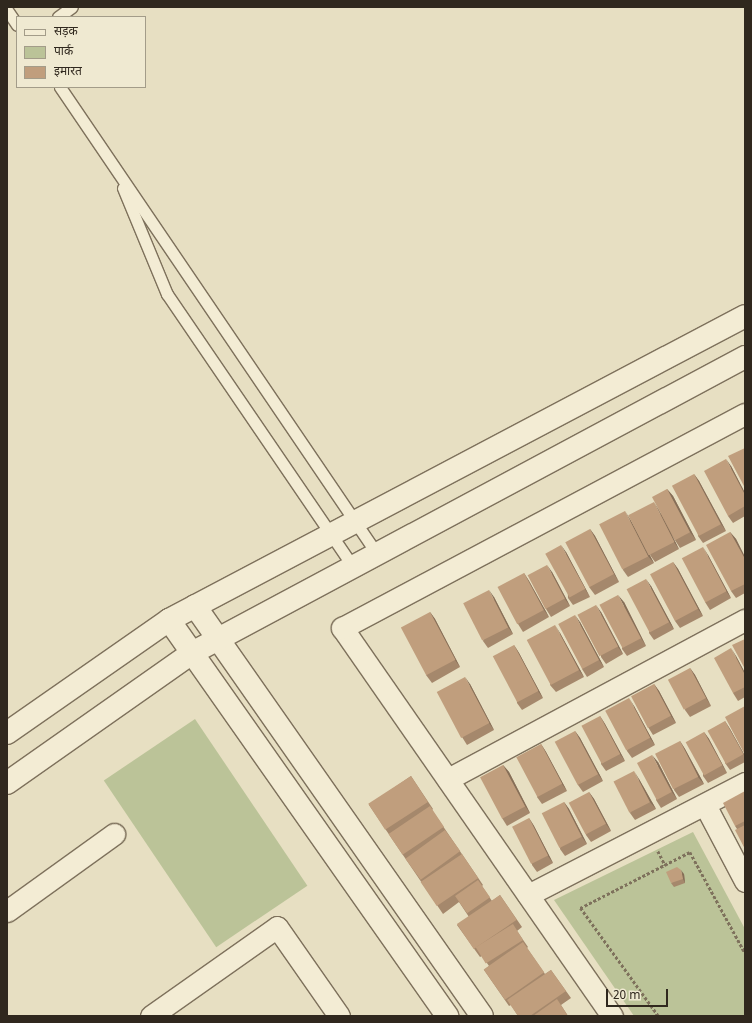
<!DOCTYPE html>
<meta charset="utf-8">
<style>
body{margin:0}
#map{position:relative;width:752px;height:1023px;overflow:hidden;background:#e7dfc2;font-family:Georgia,"Noto Sans Devanagari",serif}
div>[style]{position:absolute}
.green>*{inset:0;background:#bbc398;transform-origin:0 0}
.path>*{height:2.5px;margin-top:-1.25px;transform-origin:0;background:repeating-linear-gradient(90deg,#7e715c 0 3px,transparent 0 5px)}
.roads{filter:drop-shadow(1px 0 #7e715c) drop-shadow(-1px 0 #7e715c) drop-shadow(0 1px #7e715c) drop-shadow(0 -1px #7e715c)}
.lane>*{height:11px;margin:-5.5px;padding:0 5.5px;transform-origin:5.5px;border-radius:5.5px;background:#f3ecd4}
.street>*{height:21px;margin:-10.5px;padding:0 10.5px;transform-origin:10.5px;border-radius:10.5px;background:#f3ecd4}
.secondary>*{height:22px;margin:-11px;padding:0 11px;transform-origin:11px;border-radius:11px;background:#f3ecd4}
.wall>*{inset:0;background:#a5886c}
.shaded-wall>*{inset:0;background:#866f58}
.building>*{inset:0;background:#c09e7d;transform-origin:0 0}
span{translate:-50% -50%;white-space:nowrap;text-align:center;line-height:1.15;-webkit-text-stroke:4px #efe9d1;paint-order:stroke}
.frame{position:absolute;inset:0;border:8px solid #30281e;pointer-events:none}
.legend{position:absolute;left:16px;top:16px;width:130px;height:72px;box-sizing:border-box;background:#efe9d1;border:1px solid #a39c89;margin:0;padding:5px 7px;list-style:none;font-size:12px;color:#30281e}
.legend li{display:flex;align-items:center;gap:8px;height:20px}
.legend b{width:20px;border:1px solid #a39c89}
.scale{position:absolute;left:606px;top:989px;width:62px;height:18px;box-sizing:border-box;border:2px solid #30281e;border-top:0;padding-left:5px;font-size:12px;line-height:14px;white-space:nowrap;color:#30281e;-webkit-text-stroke:3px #efe9d1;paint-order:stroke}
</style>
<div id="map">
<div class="green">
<i style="left:195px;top:719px;width:201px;height:110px;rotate:56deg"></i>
<i style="clip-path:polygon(693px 832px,745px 929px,745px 1016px,634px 1016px,554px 900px)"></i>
</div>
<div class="path">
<i style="left:658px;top:851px;width:16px;rotate:63deg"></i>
<i style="left:658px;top:1016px;width:133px;rotate:-125.8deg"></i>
<i style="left:580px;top:908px;width:123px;rotate:-27deg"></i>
<i style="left:690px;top:852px;width:115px;rotate:61.4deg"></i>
</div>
<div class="roads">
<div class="lane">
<i style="left:7px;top:10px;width:18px;rotate:56deg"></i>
<i style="left:58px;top:17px;width:17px;rotate:-36deg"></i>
<i style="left:60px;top:87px;width:564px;rotate:55.83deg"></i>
<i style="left:123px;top:188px;width:115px;rotate:67.5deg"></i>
<i style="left:167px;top:294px;width:330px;rotate:55.7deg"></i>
</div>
<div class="street">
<i style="left:448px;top:779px;width:337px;rotate:-28.2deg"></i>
<i style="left:705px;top:805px;width:86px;rotate:62.2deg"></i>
<i style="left:528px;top:895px;width:244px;rotate:-27.3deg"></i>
<i style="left:7px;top:911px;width:132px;rotate:-35.7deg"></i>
<i style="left:151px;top:1016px;width:154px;rotate:-35.2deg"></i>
<i style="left:277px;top:927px;width:108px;rotate:55.1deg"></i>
<i style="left:612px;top:1016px;width:473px;rotate:-124.8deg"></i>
<i style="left:342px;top:628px;width:456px;rotate:-28deg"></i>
</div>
<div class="secondary">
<i style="left:195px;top:606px;width:500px;rotate:55.01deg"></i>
<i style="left:169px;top:620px;width:484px;rotate:54.9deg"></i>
<i style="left:7px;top:733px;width:198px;rotate:-34.9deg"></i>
<i style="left:169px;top:620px;width:651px;rotate:-27.82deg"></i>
<i style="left:7px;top:783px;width:226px;rotate:-35.1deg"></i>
<i style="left:192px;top:653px;width:627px;rotate:-28.16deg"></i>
</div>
</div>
<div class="wall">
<i style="clip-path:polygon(731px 466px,745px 493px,745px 516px,733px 523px,728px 516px)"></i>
<i style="clip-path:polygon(694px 474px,699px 481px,726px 531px,703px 543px,698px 536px)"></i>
<i style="clip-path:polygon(667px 489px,673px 496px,696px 540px,680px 548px,671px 534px,679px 549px,655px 562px,650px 555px)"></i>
<i style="clip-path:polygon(630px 519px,654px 563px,628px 577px,623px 570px)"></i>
<i style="clip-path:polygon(590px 529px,595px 536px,619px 582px,595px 595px,589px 587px)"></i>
<i style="clip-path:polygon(730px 532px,736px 539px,745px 557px,745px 593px,736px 598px,731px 591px)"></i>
<i style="clip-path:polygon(566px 552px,590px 597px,573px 605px,568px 598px)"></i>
<i style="clip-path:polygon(708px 555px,731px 598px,710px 610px,705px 602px)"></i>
<i style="clip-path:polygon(673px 562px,678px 569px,703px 616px,680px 628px,675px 621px)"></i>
<i style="clip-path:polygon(552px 572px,570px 606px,551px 617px,546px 609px)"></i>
<i style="clip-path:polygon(524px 573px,529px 581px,549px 617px,523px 632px,518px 624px)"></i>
<i style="clip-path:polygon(651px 586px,674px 629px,654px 640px,649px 633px)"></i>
<i style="clip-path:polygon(494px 597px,513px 634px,488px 648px,483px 641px)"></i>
<i style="clip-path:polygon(624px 602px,646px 646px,627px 656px,622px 649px)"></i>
<i style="clip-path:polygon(430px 612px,435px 619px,460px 667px,432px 683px,426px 675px)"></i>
<i style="clip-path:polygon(601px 612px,623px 654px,606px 664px,601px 657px)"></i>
<i style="clip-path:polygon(580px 622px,604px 667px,587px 677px,582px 669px)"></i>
<i style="clip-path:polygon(560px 633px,584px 677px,556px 692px,550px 685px)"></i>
<i style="clip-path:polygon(514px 645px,519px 653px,543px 698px,522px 710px,517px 703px)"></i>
<i style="clip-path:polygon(736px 656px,745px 673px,745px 697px,738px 701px,733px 693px)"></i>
<i style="clip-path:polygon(690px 668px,695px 675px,711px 706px,690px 717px,685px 710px)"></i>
<i style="clip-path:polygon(470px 684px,494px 730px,467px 745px,462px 737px)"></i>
<i style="clip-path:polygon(654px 684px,659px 691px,676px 723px,653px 735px,648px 727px)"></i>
<i style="clip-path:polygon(634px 706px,655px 745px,632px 758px,627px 751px)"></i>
<i style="clip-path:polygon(600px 716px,605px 724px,625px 761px,606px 771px,601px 764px)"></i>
<i style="clip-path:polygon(725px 721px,730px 729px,745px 756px,745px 762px,730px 770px,725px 763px)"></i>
<i style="clip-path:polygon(575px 731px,580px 738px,603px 781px,583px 792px,578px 785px)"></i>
<i style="clip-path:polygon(704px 732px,709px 739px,727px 773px,708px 783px,703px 776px)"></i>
<i style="clip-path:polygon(680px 741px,685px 749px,704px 784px,679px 797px,674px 790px)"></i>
<i style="clip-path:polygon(541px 744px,546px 752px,567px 791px,542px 804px,537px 797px)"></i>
<i style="clip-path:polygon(658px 762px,677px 799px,661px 808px,656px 800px)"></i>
<i style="clip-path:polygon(503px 765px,509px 772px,530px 813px,507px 826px,502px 818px)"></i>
<i style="clip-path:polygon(411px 776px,433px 809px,432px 810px,483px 885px,482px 886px,492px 901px,500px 895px,522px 927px,517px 931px,528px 947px,527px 948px,545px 974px,551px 970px,571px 998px,561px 1005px,568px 1016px,518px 1016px,511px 1005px,509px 1006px,484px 970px,489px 966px,482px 956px,480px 957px,457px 925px,469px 917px,459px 902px,443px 914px,369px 805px)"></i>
<i style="clip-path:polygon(639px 779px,656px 809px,635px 820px,630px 813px)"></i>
<i style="clip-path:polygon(745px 791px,745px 849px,737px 829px,735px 826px)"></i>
<i style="clip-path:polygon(589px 792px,594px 799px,611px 831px,591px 842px,586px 835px)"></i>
<i style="clip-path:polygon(564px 802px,569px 809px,587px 844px,565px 856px,560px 849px)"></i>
<i style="clip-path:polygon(529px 818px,534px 826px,553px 863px,537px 872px,532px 865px)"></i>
<i style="clip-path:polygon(684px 874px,685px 883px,674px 887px,671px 883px)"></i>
</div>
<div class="shaded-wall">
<i style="clip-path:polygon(726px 459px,731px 466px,745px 493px,745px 495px)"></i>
<i style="clip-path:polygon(694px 474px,699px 481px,726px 531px,721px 524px)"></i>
<i style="clip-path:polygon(667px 489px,673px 496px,696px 540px,690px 532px)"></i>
<i style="clip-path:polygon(654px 502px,659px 510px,679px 549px,674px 542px)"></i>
<i style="clip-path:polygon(625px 511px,630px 519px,654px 563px,648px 556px)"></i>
<i style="clip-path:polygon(590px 529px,595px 536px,619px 582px,614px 574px)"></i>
<i style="clip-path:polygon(730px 532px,736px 539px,745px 557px,745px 559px)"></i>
<i style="clip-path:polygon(561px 545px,566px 552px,590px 597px,585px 589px)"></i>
<i style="clip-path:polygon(703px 547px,708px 555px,731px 598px,726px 591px)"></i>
<i style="clip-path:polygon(673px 562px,678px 569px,703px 616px,698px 609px)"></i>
<i style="clip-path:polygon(547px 565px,552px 572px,570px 606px,565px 599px)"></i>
<i style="clip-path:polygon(524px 573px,529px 581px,549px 617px,544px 610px)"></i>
<i style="clip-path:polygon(646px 579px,651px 586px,674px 629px,669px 622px)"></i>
<i style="clip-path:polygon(489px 590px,494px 597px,513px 634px,508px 627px)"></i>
<i style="clip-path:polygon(618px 595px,624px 602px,646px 646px,641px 638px)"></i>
<i style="clip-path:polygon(596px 605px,601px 612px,623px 654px,618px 647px)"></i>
<i style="clip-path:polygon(430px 612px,435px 619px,460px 667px,455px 660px)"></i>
<i style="clip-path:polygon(575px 615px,580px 622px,604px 667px,599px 660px)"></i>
<i style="clip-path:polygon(555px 625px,560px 633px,584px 677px,579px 670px)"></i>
<i style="clip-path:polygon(514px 645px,519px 653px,543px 698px,538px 691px)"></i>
<i style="clip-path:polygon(731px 648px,736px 656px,745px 673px,745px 675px)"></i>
<i style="clip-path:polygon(690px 668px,695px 675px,711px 706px,706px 698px)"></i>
<i style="clip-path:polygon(465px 677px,470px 684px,494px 730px,489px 723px)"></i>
<i style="clip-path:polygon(654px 684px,659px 691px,676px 723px,671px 716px)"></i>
<i style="clip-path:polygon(629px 698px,634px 706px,655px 745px,650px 738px)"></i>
<i style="clip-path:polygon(600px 716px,605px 724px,625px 761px,620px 754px)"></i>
<i style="clip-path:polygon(725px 721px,730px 729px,745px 756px,745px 757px)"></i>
<i style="clip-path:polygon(575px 731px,580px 738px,603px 781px,598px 774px)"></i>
<i style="clip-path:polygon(704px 732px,709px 739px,727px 773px,722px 765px)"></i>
<i style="clip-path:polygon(680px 741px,685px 749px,704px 784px,698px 777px)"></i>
<i style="clip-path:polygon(541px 744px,546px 752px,567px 791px,562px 784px)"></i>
<i style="clip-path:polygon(652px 755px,658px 762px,677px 799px,672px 792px)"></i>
<i style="clip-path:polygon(503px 765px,509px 772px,530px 813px,525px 806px)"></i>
<i style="clip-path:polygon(634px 771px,639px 779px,656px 809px,650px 802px)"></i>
<i style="clip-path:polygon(589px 792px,594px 799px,611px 831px,606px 824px)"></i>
<i style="clip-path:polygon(564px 802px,569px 809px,587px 844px,582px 837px)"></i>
<i style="clip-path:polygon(529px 818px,534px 826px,553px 863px,548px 856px)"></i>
<i style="clip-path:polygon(681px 870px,684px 874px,685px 883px,683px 879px)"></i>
</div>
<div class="building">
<i style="clip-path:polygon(745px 448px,745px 488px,728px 456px)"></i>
<i style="clip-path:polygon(726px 459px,745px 495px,745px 506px,728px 516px,704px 471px)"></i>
<i style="left:694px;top:474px;width:57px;height:25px;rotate:62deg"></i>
<i style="left:667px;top:489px;width:49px;height:17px;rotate:62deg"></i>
<i style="left:654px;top:502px;width:45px;height:29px;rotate:63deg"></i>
<i style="left:625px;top:511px;width:51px;height:29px;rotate:63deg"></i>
<i style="left:590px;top:529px;width:51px;height:28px;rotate:62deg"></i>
<i style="clip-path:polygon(730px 532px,745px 559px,745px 584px,731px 591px,706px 545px)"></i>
<i style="left:561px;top:545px;width:50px;height:18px;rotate:61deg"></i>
<i style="left:703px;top:547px;width:50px;height:24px;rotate:62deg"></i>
<i style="left:673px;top:562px;width:53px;height:26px;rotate:62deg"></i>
<i style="left:547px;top:565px;width:38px;height:22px;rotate:62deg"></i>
<i style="left:524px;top:573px;width:42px;height:30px;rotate:62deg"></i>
<i style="left:646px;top:579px;width:49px;height:22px;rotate:62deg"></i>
<i style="left:489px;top:590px;width:42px;height:29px;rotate:63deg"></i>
<i style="left:618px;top:595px;width:49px;height:21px;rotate:62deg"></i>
<i style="left:596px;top:605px;width:47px;height:21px;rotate:62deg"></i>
<i style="left:430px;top:612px;width:54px;height:33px;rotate:62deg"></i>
<i style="left:575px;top:615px;width:51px;height:19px;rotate:62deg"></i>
<i style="left:555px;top:625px;width:51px;height:32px;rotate:62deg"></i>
<i style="clip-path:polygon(745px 639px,745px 669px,732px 645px)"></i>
<i style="left:514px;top:645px;width:52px;height:24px;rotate:62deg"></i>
<i style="clip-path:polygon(731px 648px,745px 675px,745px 687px,733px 693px,714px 658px)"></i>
<i style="left:690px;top:668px;width:34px;height:25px;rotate:62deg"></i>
<i style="left:465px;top:677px;width:52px;height:32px;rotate:62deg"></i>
<i style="left:654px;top:684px;width:36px;height:26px;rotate:62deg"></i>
<i style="left:629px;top:698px;width:45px;height:27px;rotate:62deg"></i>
<i style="clip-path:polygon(745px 706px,745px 753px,744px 753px,725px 717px)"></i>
<i style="left:600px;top:716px;width:43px;height:21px;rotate:62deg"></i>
<i style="left:725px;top:721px;width:38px;height:20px;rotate:61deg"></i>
<i style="left:575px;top:731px;width:49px;height:23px;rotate:62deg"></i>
<i style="left:704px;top:732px;width:38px;height:21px;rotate:61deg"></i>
<i style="left:680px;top:741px;width:40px;height:28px;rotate:63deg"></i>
<i style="left:541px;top:744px;width:45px;height:28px;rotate:62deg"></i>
<i style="left:652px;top:755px;width:42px;height:17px;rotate:62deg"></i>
<i style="left:503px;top:765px;width:47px;height:26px;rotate:62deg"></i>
<i style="left:634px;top:771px;width:35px;height:23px;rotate:63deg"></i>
<i style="left:411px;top:776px;width:31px;height:51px;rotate:57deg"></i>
<i style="clip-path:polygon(745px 791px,745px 821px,735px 826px,723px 803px)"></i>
<i style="left:589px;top:792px;width:36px;height:23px;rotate:62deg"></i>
<i style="left:564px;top:802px;width:39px;height:25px;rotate:63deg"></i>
<i style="left:430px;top:806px;width:25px;height:50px;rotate:56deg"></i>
<i style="left:529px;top:818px;width:42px;height:19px;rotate:63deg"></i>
<i style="clip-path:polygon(745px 825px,745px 849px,735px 830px)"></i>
<i style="left:445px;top:830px;width:26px;height:49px;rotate:54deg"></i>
<i style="left:462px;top:854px;width:29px;height:50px;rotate:56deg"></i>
<i style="clip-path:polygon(677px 867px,681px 870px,683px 879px,671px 883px,666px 872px)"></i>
<i style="left:478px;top:880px;width:21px;height:28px;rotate:55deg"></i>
<i style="left:500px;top:895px;width:30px;height:52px;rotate:56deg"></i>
<i style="left:513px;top:924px;width:19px;height:44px;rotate:58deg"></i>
<i style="left:523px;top:942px;width:37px;height:48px;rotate:55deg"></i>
<i style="clip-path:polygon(551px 970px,566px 991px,530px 1016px,518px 1016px,507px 1000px)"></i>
<i style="clip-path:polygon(557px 999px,568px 1016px,533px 1016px)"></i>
</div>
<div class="frame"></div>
<ul class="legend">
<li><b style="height:5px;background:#f3ecd4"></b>सड़क</li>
<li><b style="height:11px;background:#bbc398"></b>पार्क</li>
<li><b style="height:11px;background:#c09e7d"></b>इमारत</li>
</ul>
<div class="scale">20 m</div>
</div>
